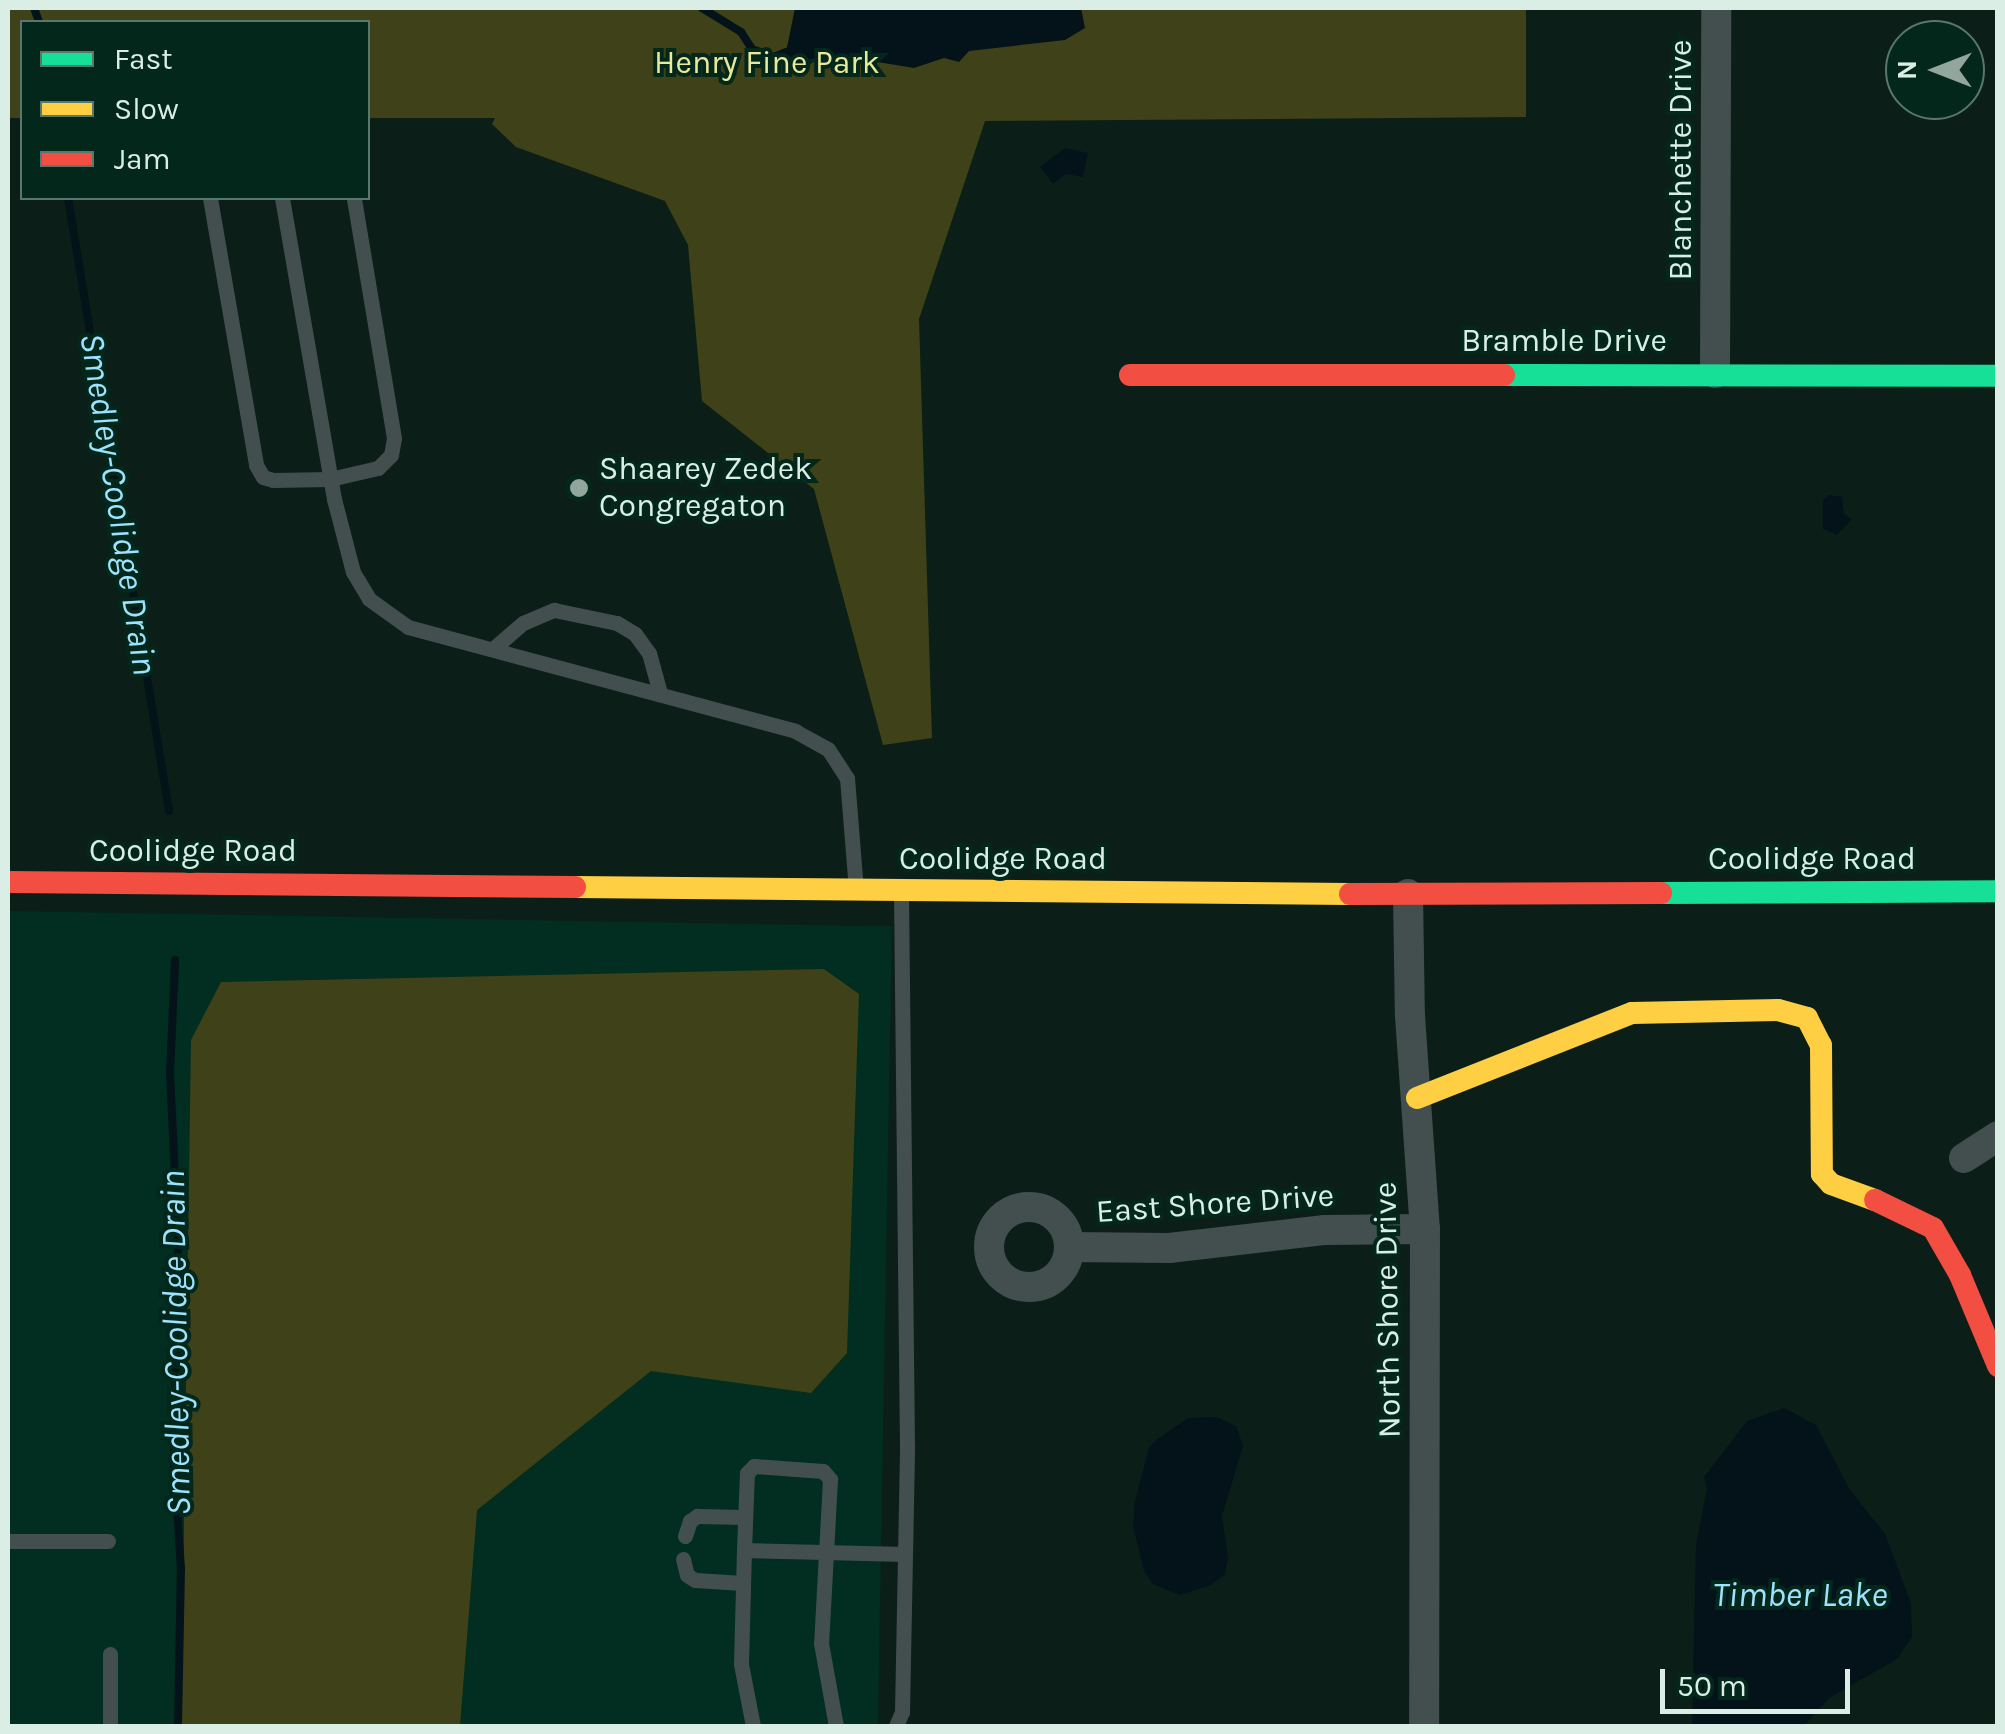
<!DOCTYPE html>
<style>
body{margin:0}
#map{position:relative;width:2005px;height:1734px;overflow:hidden;background:#0b1f18;font-family:Karla,sans-serif}
div>[style]{position:absolute}
.built>*{inset:0;background:#012e20;transform-origin:0 0}
.green>*{inset:0;background:#3f4218}
.water>*{inset:0;background:#031319}
.stream>*{height:8px;margin:-4px;padding:0 4px;transform-origin:4px;border-radius:4px;background:#031319}
.lane>*{height:15px;margin:-7.5px;padding:0 7.5px;transform-origin:7.5px;border-radius:7.5px;background:#434f4e}
.street>*{height:30px;margin:-15px;padding:0 15px;transform-origin:15px;border-radius:15px;background:#434f4e}
.street>.ring{margin:-15px;padding:0;box-sizing:content-box;background:none;border:30px solid #434f4e;border-radius:50%}
.fast>*{height:22px;margin:-11px;padding:0 11px;transform-origin:11px;border-radius:11px;background:#16e098}
.slow>*{height:22px;margin:-11px;padding:0 11px;transform-origin:11px;border-radius:11px;background:#ffcf43}
.jam>*{height:22px;margin:-11px;padding:0 11px;transform-origin:11px;border-radius:11px;background:#f24e42}
.dots>*{width:28px;height:28px;translate:-50% -50%;box-sizing:border-box;border:5px solid #03271b;border-radius:50%}
span{translate:-50% -50%;white-space:nowrap;text-align:center;line-height:1.15;-webkit-text-stroke:8px #03271b;paint-order:stroke}
.park-label{font-size:32px;color:#e8e99a}
.street-label{font-size:32px;color:#daeee5}
.poi-label{font-size:32px;color:#daeee5}
.left{translate:0 -50%;text-align:left}
.water-label{font-size:35px;color:#9ce3fe;font-style:italic}
.frame{position:absolute;inset:0;border:10px solid #daeee5;pointer-events:none}
.legend{position:absolute;left:20px;top:20px;width:350px;height:180px;box-sizing:border-box;background:#03271b;border:2px solid #59776c;margin:0;padding:12px 18px;list-style:none;font-size:30px;color:#daeee5}
.legend li{display:flex;align-items:center;gap:20px;height:50px}
.legend b{width:50px;border:2px solid #59776c}
.north{position:absolute;left:1885px;top:20px;width:100px;height:100px;box-sizing:border-box;background:#03271b;border:2px solid #59776c;border-radius:50%;rotate:270deg;font-size:28px;font-weight:700;line-height:40px;text-align:center;color:#daeee5}
.north::after{content:'';display:block;margin:auto;width:35px;height:45px;background:#92a69d;clip-path:polygon(50% 0,100% 100%,50% 72%,0 100%)}
.scale{position:absolute;left:1660px;top:1669px;width:190px;height:45px;box-sizing:border-box;border:5px solid #daeee5;border-top:0;padding-left:12px;font-size:30px;line-height:35px;white-space:nowrap;color:#daeee5;-webkit-text-stroke:8px #03271b;paint-order:stroke}
</style>
<div id="map">
<div class="built">
<i style="left:8px;top:911px;width:884px;height:815px;rotate:1deg"></i>
</div>
<div class="green">
<i style="clip-path:polygon(8px 8px,1526px 8px,1526px 117px,985px 121px,919px 319px,932px 738px,883px 745px,814px 489px,702px 401px,688px 245px,665px 201px,516px 147px,492px 124px,495px 118px,368px 118px,368px 22px,22px 22px,22px 118px,10px 118px)"></i>
<i style="clip-path:polygon(824px 969px,859px 994px,847px 1353px,811px 1393px,651px 1371px,477px 1510px,460px 1726px,181px 1726px,191px 1040px,221px 982px)"></i>
</div>
<div class="water">
<i style="clip-path:polygon(795px 8px,1081px 8px,1085px 28px,1065px 40px,969px 51px,959px 62px,944px 58px,914px 68px,847px 57px,833px 63px,814px 59px,794px 63px,786px 52px)"></i>
<i style="clip-path:polygon(1065px 148px,1088px 153px,1083px 177px,1066px 174px,1053px 184px,1040px 167px)"></i>
<i style="clip-path:polygon(1828px 495px,1842px 497px,1844px 514px,1852px 519px,1837px 535px,1823px 529px,1823px 500px)"></i>
<i style="clip-path:polygon(1784px 1408px,1816px 1425px,1850px 1490px,1885px 1534px,1911px 1603px,1912px 1637px,1897px 1659px,1829px 1698px,1804px 1726px,1692px 1726px,1696px 1545px,1707px 1488px,1704px 1477px,1747px 1421px)"></i>
<i style="clip-path:polygon(1217px 1417px,1236px 1426px,1243px 1446px,1222px 1516px,1228px 1558px,1225px 1574px,1211px 1585px,1180px 1595px,1153px 1584px,1144px 1571px,1133px 1526px,1135px 1501px,1149px 1448px,1156px 1440px,1188px 1418px)"></i>
</div>
<div class="stream">
<i style="left:34px;top:8px;width:15px;rotate:70deg"></i>
<i style="left:702px;top:8px;width:46px;rotate:31.6deg"></i>
<i style="left:741px;top:32px;width:20px;rotate:57deg"></i>
<i style="left:752px;top:49px;width:23px;rotate:20deg"></i>
<i style="left:774px;top:57px;width:13px;rotate:-23deg"></i>
<i style="left:68px;top:198px;width:621px;rotate:80.64deg"></i>
<i style="left:175px;top:960px;width:114px;rotate:92.5deg"></i>
<i style="left:170px;top:1074px;width:161px;rotate:87.2deg"></i>
<i style="left:178px;top:1235px;width:226px;rotate:91deg"></i>
<i style="left:174px;top:1461px;width:107px;rotate:86.3deg"></i>
<i style="left:181px;top:1568px;width:158px;rotate:91.1deg"></i>
</div>
<div class="lane">
<i style="left:210px;top:198px;width:271px;rotate:80.2deg"></i>
<i style="left:256px;top:465px;width:14px;rotate:60deg"></i>
<i style="left:263px;top:477px;width:10px;rotate:17deg"></i>
<i style="left:273px;top:480px;width:57px;rotate:-1deg"></i>
<i style="left:330px;top:479px;width:49px;rotate:-12.9deg"></i>
<i style="left:378px;top:468px;width:18px;rotate:-45deg"></i>
<i style="left:391px;top:455px;width:17px;rotate:-80deg"></i>
<i style="left:394px;top:438px;width:243px;rotate:-99.5deg"></i>
<i style="left:282px;top:198px;width:305px;rotate:80.2deg"></i>
<i style="left:334px;top:499px;width:75px;rotate:75.4deg"></i>
<i style="left:353px;top:572px;width:31px;rotate:59deg"></i>
<i style="left:369px;top:599px;width:48px;rotate:35.7deg"></i>
<i style="left:408px;top:627px;width:401px;rotate:15deg"></i>
<i style="left:795px;top:731px;width:38px;rotate:29deg"></i>
<i style="left:828px;top:749px;width:35px;rotate:57deg"></i>
<i style="left:847px;top:778px;width:111px;rotate:85.4deg"></i>
<i style="left:494px;top:648px;width:38px;rotate:-41deg"></i>
<i style="left:523px;top:623px;width:34px;rotate:-23deg"></i>
<i style="left:554px;top:610px;width:64px;rotate:11.7deg"></i>
<i style="left:617px;top:623px;width:21px;rotate:31deg"></i>
<i style="left:635px;top:634px;width:24px;rotate:54deg"></i>
<i style="left:649px;top:653px;width:41px;rotate:74.6deg"></i>
<i style="left:685px;top:1536px;width:16px;rotate:-72deg"></i>
<i style="left:690px;top:1521px;width:9px;rotate:-36deg"></i>
<i style="left:697px;top:1516px;width:48px;rotate:1.2deg"></i>
<i style="left:8px;top:1541px;width:100px"></i>
<i style="left:744px;top:1550px;width:77px;rotate:-87.8deg"></i>
<i style="left:747px;top:1473px;width:10px;rotate:-45deg"></i>
<i style="left:754px;top:1466px;width:69px;rotate:4.1deg"></i>
<i style="left:823px;top:1471px;width:11px;rotate:49deg"></i>
<i style="left:830px;top:1479px;width:164px;rotate:93.1deg"></i>
<i style="left:821px;top:1643px;width:84px;rotate:79.8deg"></i>
<i style="left:683px;top:1559px;width:16px;rotate:76deg"></i>
<i style="left:687px;top:1575px;width:9px;rotate:32deg"></i>
<i style="left:695px;top:1580px;width:48px;rotate:3.6deg"></i>
<i style="left:110px;top:1726px;width:72px;rotate:-90deg"></i>
<i style="left:753px;top:1726px;width:63px;rotate:-101deg"></i>
<i style="left:741px;top:1664px;width:114px;rotate:-88.5deg"></i>
<i style="left:744px;top:1550px;width:161px;rotate:1.4deg"></i>
<i style="left:896px;top:1726px;width:15px;rotate:-67deg"></i>
<i style="left:902px;top:1712px;width:265px;rotate:-88.9deg"></i>
<i style="left:907px;top:1447px;width:556px;rotate:-90.62deg"></i>
</div>
<div class="street">
<i style="left:1715px;top:373px;width:365px;rotate:-89.8deg"></i>
<i style="left:1408px;top:894px;width:122px;rotate:89.1deg"></i>
<i style="left:1410px;top:1016px;width:214px;rotate:86deg"></i>
<i style="left:1425px;top:1229px;width:497px;rotate:90.1deg"></i>
<i style="left:1964px;top:1158px;width:40px;rotate:-32.9deg"></i>
<i class="ring" style="left:989px;top:1207px;width:50px;height:50px"></i>
<i style="left:1070px;top:1247px;width:99px;rotate:0.6deg"></i>
<i style="left:1169px;top:1248px;width:157px;rotate:-6.6deg"></i>
<i style="left:1325px;top:1230px;width:100px;rotate:-0.6deg"></i>
</div>
<div class="fast">
<i style="left:1504px;top:375px;width:494px;rotate:0.1deg"></i>
<i style="left:1661px;top:893px;width:337px;rotate:-0.3deg"></i>
</div>
<div class="slow">
<i style="left:575px;top:887px;width:775px;rotate:0.52deg"></i>
<i style="left:1417px;top:1098px;width:231px;rotate:-21.6deg"></i>
<i style="left:1632px;top:1013px;width:146px;rotate:-1.2deg"></i>
<i style="left:1778px;top:1010px;width:30px;rotate:15deg"></i>
<i style="left:1807px;top:1018px;width:30px;rotate:63deg"></i>
<i style="left:1821px;top:1045px;width:129px;rotate:89.6deg"></i>
<i style="left:1822px;top:1174px;width:13px;rotate:48deg"></i>
<i style="left:1831px;top:1184px;width:47px;rotate:20deg"></i>
</div>
<div class="jam">
<i style="left:1130px;top:375px;width:374px"></i>
<i style="left:8px;top:882px;width:567px;rotate:0.51deg"></i>
<i style="left:1350px;top:894px;width:311px;rotate:-0.2deg"></i>
<i style="left:1875px;top:1200px;width:64px;rotate:25.8deg"></i>
<i style="left:1933px;top:1228px;width:54px;rotate:60.1deg"></i>
<i style="left:1960px;top:1275px;width:99px;rotate:67.3deg"></i>
</div>
<div class="dots">
<i style="left:579px;top:488px;background:#92a69d"></i>
</div>
<div class="park-label">
<span style="left:767px;top:63px">Henry Fine Park</span>
</div>
<div class="street-label">
<span style="left:1681px;top:160px;rotate:-90deg">Blanchette Drive</span>
<span style="left:1564px;top:341px">Bramble Drive</span>
<span style="left:193px;top:851px">Coolidge Road</span>
<span style="left:1003px;top:859px">Coolidge Road</span>
<span style="left:1812px;top:859px">Coolidge Road</span>
<span style="left:1215px;top:1204px;rotate:-4deg">East Shore Drive</span>
<span style="left:1388px;top:1310px;rotate:-91deg">North Shore Drive</span>
</div>
<div class="poi-label">
<span class="left" style="left:599px;top:488px">Shaarey Zedek<br>Congregaton</span>
</div>
<div class="water-label">
<span style="left:118px;top:504px;rotate:81deg">Smedley-Coolidge Drain</span>
<span style="left:176px;top:1343px;rotate:-91deg">Smedley-Coolidge Drain</span>
<span style="left:1800px;top:1595px">Timber Lake</span>
</div>
<div class="frame"></div>
<ul class="legend">
<li><b style="height:12px;background:#16e098"></b>Fast</li>
<li><b style="height:12px;background:#ffcf43"></b>Slow</li>
<li><b style="height:12px;background:#f24e42"></b>Jam</li>
</ul>
<div class="north">N</div>
<div class="scale">50 m</div>
</div>
